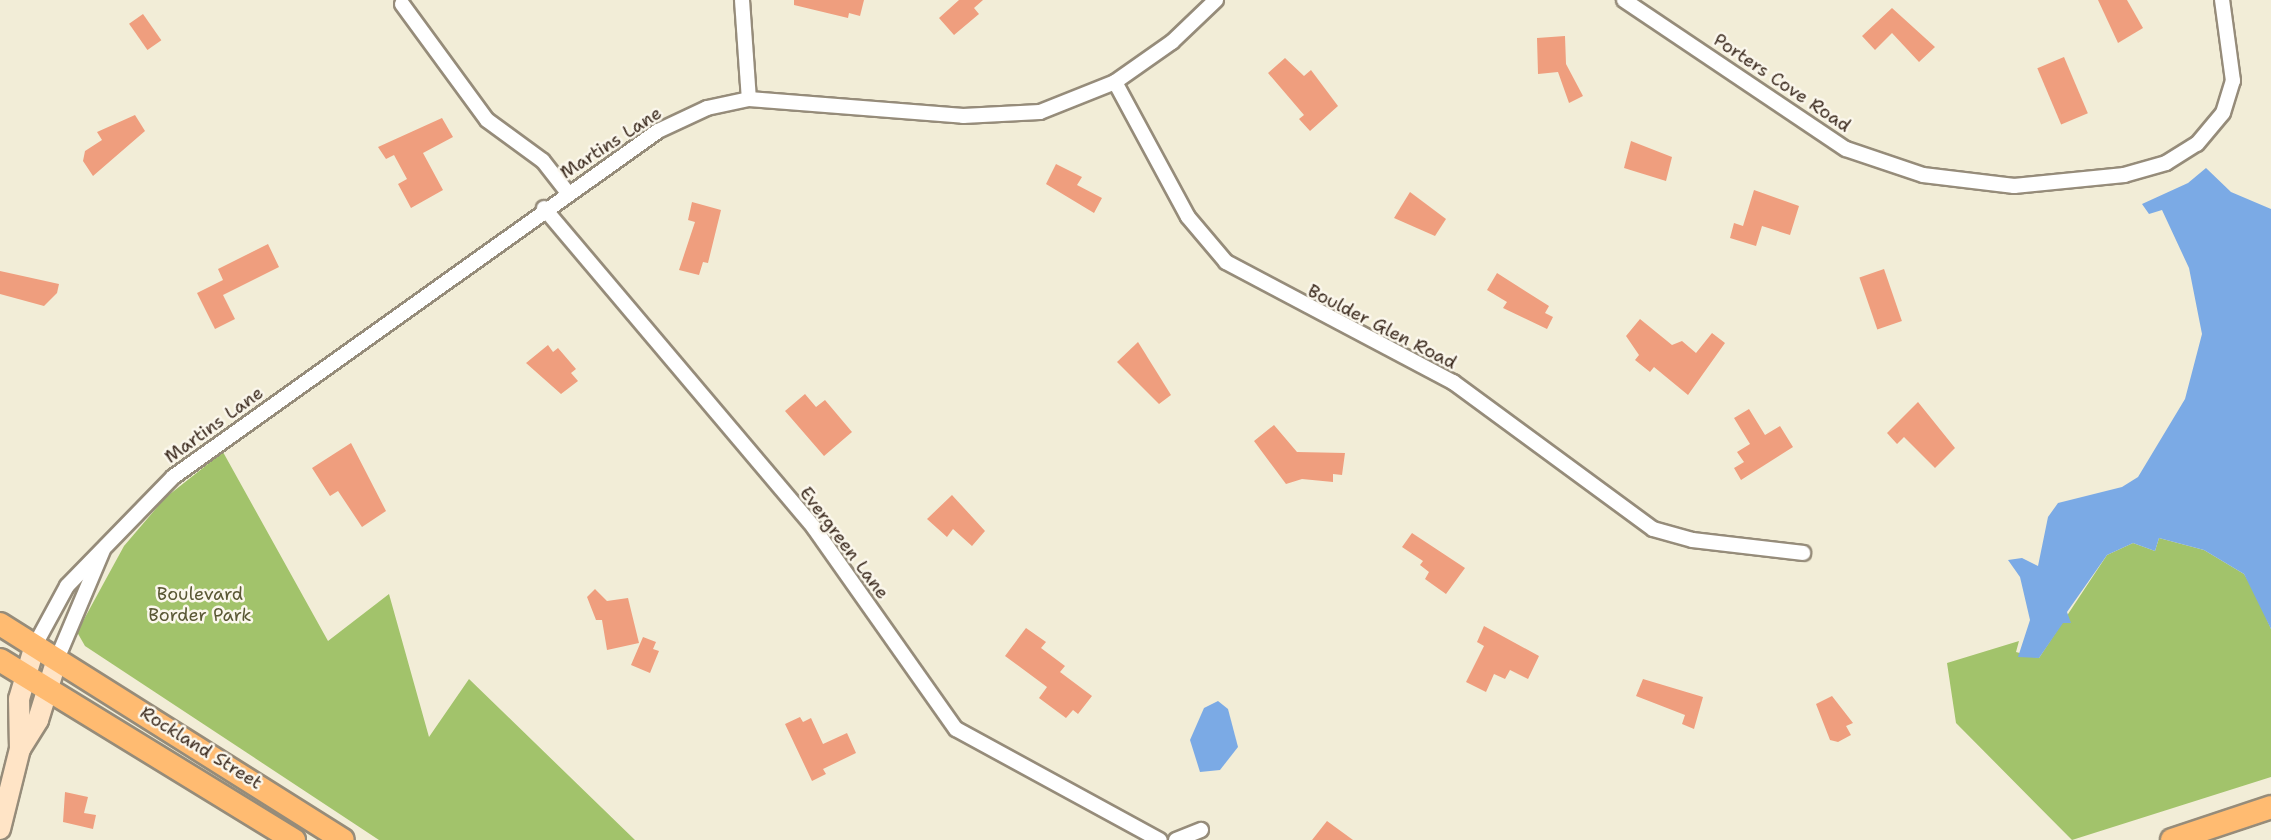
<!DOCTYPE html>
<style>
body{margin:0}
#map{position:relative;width:2271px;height:840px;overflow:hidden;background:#f2edd7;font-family:"Shantell Sans",sans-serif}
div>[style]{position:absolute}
.green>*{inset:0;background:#a2c36b}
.water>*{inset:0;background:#7baae5}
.building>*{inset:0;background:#ef9e7e;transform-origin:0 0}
.roads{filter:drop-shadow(2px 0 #968c7a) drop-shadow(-2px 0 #968c7a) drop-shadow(0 2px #968c7a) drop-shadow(0 -2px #968c7a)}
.street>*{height:14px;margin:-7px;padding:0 7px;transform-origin:7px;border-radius:7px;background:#fff}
.secondary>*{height:20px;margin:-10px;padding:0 10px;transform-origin:10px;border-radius:10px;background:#ffe4c6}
.primary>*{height:22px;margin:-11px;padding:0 11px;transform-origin:11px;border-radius:11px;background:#ffbb71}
span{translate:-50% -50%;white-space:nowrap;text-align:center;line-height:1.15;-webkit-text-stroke:5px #fbf7ec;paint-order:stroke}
.street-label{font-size:18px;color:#3b2a1e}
.park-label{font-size:18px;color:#5a5835}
</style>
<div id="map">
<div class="green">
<i style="clip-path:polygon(223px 452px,328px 641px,389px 594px,429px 737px,469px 679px,635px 840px,379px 840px,85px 646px,77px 632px,124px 546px,165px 498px)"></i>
<i style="clip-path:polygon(2159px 538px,2204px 550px,2244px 574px,2255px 592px,2271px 629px,2271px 777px,2072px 840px,1956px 723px,1947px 663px,2019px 641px,2016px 652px,2039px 658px,2107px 555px,2133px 543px,2155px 551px)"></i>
</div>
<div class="water">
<i style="clip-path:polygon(2206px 168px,2231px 192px,2271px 209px,2271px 629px,2244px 574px,2204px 550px,2159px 538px,2155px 551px,2133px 543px,2107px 555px,2067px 612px,2071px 623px,2063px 623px,2039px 658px,2018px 657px,2030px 620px,2020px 577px,2008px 560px,2022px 558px,2038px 566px,2048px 517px,2058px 503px,2122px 487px,2138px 477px,2185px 399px,2202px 334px,2189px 268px,2162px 210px,2149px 214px,2142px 204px,2188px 183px)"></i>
<i style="clip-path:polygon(1218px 701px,1228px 709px,1238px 747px,1220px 770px,1200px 772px,1190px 740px,1204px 708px)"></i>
</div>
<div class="building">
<i style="clip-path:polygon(794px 0,864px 0,860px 16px,849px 13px,848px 18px,794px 5px)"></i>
<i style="clip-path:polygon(959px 0,983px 0,974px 8px,979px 14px,954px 35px,939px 18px)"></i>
<i style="clip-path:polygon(2098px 0,2127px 0,2143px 28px,2118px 43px)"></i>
<i style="clip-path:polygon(1892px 8px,1935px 47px,1919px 62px,1892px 33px,1875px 50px,1862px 36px)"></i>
<i style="left:143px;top:14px;width:32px;height:17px;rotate:55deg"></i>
<i style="clip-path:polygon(1565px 36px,1566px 64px,1583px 96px,1569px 103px,1558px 72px,1538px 74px,1537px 38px)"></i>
<i style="left:2064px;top:57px;width:61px;height:29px;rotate:67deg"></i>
<i style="clip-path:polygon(1285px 58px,1304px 76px,1311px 70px,1338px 106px,1310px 131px,1299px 119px,1304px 115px,1268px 73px)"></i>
<i style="clip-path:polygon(135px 115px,145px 131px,93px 176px,83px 161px,85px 151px,102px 140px,97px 132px)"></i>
<i style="clip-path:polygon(442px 118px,453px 137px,423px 153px,443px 190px,411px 208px,398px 184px,407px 179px,394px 155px,386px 159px,378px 147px)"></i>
<i style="clip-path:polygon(1631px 141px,1672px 157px,1666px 181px,1624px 168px)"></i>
<i style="clip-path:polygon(1056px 164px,1082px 177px,1077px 185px,1102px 198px,1094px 213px,1046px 184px)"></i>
<i style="clip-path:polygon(1754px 190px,1799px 206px,1790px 235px,1762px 226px,1756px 246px,1730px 238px,1734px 223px,1743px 226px)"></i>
<i style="clip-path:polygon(1410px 192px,1446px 219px,1435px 236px,1394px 218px)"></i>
<i style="clip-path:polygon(692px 202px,721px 210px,708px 263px,703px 262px,699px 275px,679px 270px,695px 222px,688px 220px)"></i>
<i style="clip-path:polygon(268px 244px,279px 267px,223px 295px,235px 319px,215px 329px,197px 293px,223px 280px,218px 269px)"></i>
<i style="left:1884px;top:269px;width:55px;height:26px;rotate:71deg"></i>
<i style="clip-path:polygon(0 271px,59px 284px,57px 293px,44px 306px,0 294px)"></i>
<i style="clip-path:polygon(1497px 273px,1549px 306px,1545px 313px,1553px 317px,1547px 329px,1503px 308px,1507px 302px,1487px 290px)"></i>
<i style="clip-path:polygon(1640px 319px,1672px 345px,1682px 341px,1696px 353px,1712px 333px,1725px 343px,1688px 395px,1654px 367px,1650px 372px,1635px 360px,1639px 355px,1626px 336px)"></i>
<i style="clip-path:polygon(1138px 342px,1171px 395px,1159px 404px,1117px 362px)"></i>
<i style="clip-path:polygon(548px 345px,553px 352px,558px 348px,576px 369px,571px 373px,578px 381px,561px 394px,526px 363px)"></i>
<i style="clip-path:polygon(805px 394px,816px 407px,825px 400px,852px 432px,824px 456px,785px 411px)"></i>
<i style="clip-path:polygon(1918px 402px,1955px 448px,1935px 468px,1904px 437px,1897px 444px,1887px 433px)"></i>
<i style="clip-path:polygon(1749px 409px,1765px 435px,1780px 426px,1793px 447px,1741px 480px,1734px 468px,1744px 462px,1737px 452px,1750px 444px,1734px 418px)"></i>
<i style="clip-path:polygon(1274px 425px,1297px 452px,1345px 453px,1342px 475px,1333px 474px,1333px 482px,1302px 479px,1286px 484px,1254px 441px)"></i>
<i style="clip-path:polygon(351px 443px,386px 511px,362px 527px,338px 491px,330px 496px,312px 468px)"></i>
<i style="clip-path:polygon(952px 495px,985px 531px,972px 546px,953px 529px,947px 537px,927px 519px)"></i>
<i style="clip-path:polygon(1412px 533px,1465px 568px,1446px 594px,1425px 579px,1429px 572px,1420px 565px,1423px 561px,1402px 547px)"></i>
<i style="clip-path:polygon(595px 589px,607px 601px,628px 598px,639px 643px,607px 650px,602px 620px,596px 620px,587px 597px)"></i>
<i style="clip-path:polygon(1484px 626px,1539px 656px,1528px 679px,1510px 670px,1505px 679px,1494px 674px,1486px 692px,1466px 682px,1484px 646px,1477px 642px)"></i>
<i style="clip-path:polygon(1026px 628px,1046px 642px,1041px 648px,1065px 666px,1060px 672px,1092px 696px,1078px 714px,1073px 710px,1066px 718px,1039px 698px,1047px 687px,1005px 656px)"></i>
<i style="clip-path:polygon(643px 637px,656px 642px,653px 649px,659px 651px,650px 673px,631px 665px)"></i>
<i style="clip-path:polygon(1643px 679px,1703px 697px,1694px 729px,1682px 724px,1685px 715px,1636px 696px)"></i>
<i style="clip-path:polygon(1832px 696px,1853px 723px,1846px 726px,1851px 735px,1838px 742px,1830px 740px,1816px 704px)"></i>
<i style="clip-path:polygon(800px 717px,803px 722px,811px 718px,823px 744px,847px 733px,856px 753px,823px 769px,826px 774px,812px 781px,785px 724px)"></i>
<i style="clip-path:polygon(65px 792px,88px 797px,84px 813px,96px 815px,93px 829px,63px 822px)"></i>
<i style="clip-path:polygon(1327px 821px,1353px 840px,1312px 840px)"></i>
</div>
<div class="roads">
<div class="street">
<i style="left:742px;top:0;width:99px;rotate:86deg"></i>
<i style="left:1624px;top:0;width:267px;rotate:33.9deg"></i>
<i style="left:1846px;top:149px;width:81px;rotate:18.7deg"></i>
<i style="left:1923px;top:175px;width:92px;rotate:6.9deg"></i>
<i style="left:2014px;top:186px;width:111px;rotate:-5.7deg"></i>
<i style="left:2124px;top:175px;width:44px;rotate:-15.9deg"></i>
<i style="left:2166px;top:163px;width:36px;rotate:-32deg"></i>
<i style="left:2197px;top:144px;width:40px;rotate:-50deg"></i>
<i style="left:2223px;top:113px;width:34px;rotate:-73deg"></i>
<i style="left:2233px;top:81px;width:82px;rotate:-97.7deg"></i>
<i style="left:402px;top:4px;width:144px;rotate:53.8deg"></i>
<i style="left:487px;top:120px;width:69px;rotate:36.2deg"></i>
<i style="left:543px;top:161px;width:39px;rotate:52deg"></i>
<i style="left:1115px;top:82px;width:153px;rotate:61.6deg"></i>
<i style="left:1188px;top:217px;width:59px;rotate:49.8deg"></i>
<i style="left:1226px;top:262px;width:257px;rotate:27.9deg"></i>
<i style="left:1453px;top:382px;width:248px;rotate:36.3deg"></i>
<i style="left:1653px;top:529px;width:41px;rotate:15.4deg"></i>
<i style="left:1693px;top:540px;width:111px;rotate:6.7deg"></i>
<i style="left:544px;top:208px;width:419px;rotate:49.8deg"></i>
<i style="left:814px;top:528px;width:246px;rotate:54.8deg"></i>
<i style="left:956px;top:729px;width:232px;rotate:28.6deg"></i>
<i style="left:35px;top:645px;width:67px;rotate:-61.5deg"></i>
<i style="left:67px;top:586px;width:152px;rotate:-45.8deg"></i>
<i style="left:173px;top:477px;width:596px;rotate:-35.5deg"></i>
<i style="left:658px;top:131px;width:54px;rotate:-25.1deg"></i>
<i style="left:707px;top:108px;width:43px;rotate:-12.1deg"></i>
<i style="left:749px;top:99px;width:215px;rotate:4.5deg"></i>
<i style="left:963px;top:116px;width:77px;rotate:-3deg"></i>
<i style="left:1040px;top:112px;width:81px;rotate:-21.8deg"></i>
<i style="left:1115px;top:82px;width:70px;rotate:-35.1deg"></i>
<i style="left:1172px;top:42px;width:61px;rotate:-43.7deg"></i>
<i style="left:57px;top:659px;width:118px;rotate:-67.1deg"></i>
<i style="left:1176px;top:840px;width:27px;rotate:-22deg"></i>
</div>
<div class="secondary">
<i style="left:20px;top:749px;width:50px;rotate:-91.1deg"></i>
<i style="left:19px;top:699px;width:56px;rotate:-73.5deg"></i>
<i style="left:0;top:829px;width:82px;rotate:-76deg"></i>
<i style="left:20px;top:749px;width:34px;rotate:-58deg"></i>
<i style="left:38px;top:720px;width:64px;rotate:-72.7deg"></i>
</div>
<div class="primary">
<i style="left:0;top:624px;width:405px;rotate:32.2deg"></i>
<i style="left:0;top:660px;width:345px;rotate:31.5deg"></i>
<i style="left:2172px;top:840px;width:104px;rotate:-18.4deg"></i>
</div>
</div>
<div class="street-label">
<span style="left:1782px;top:83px;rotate:34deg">Porters Cove Road</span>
<span style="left:611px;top:143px;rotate:-33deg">Martins Lane</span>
<span style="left:1382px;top:327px;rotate:27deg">Boulder Glen Road</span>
<span style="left:214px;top:425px;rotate:-36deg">Martins Lane</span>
<span style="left:844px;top:543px;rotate:53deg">Evergreen Lane</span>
<span style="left:201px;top:748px;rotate:32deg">Rockland Street</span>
</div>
<div class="park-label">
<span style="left:200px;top:605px">Boulevard<br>Border Park</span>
</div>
</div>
